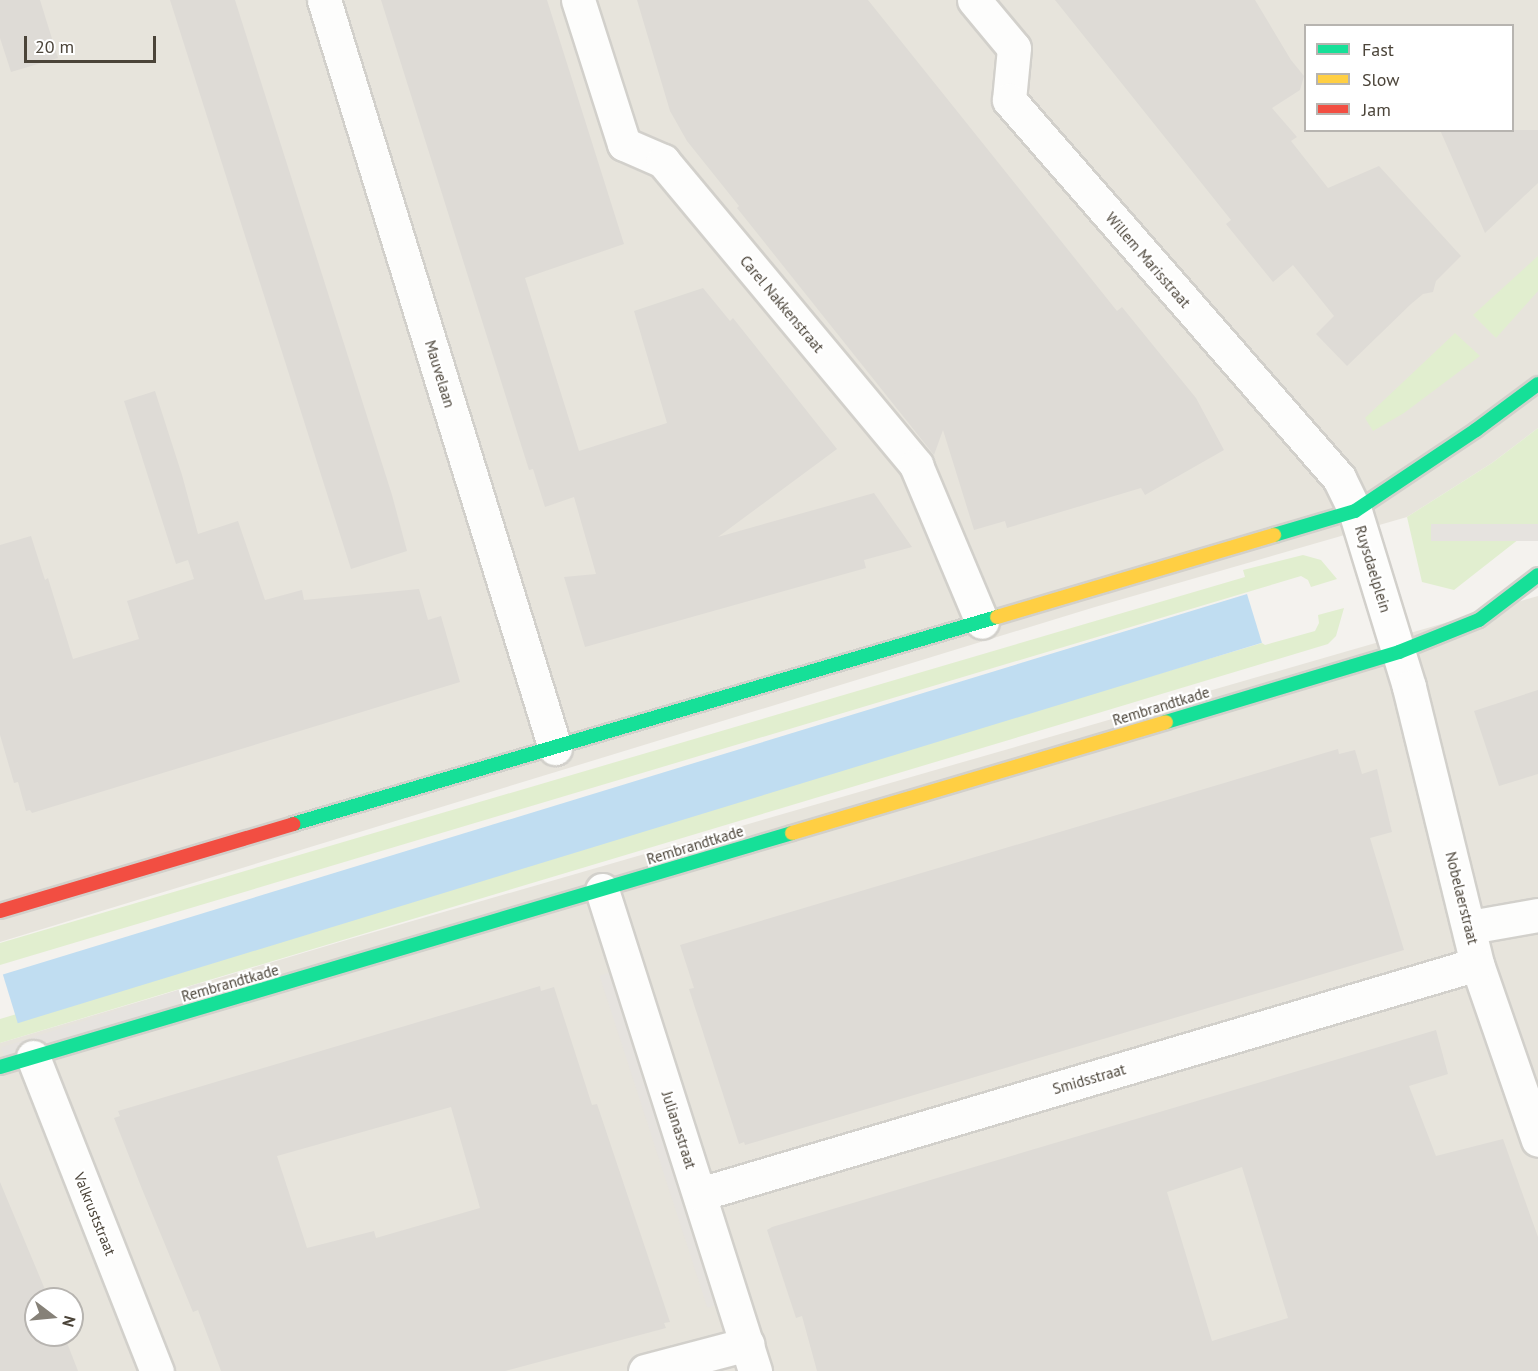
<!DOCTYPE html>
<style>
body{margin:0}
#map{position:relative;width:1538px;height:1371px;overflow:hidden;background:#f4f2ee;font-family:"PT Sans",sans-serif}
div>[style]{position:absolute}
.residential>*{inset:0;background:#e7e4dc}
.green>*{inset:0;background:#e1eecf}
.parking>*{inset:0;background:#e6e3df;transform-origin:0 0}
.water>*{inset:0;background:#c0ddf1;transform-origin:0 0}
.building>*{inset:0;background:#dedbd6}
.roads{filter:drop-shadow(2px 0 #d2d0cb) drop-shadow(-2px 0 #d2d0cb) drop-shadow(0 2px #d2d0cb) drop-shadow(0 -2px #d2d0cb)}
.street>*{height:33px;margin:-16.5px;padding:0 16.5px;transform-origin:16.5px;border-radius:16.5px;background:#fdfdfc}
.fast>*{height:14px;margin:-7px;padding:0 7px;transform-origin:7px;border-radius:7px;background:#16e098}
.slow>*{height:14px;margin:-7px;padding:0 7px;transform-origin:7px;border-radius:7px;background:#ffcf43}
.jam>*{height:14px;margin:-7px;padding:0 7px;transform-origin:7px;border-radius:7px;background:#f24e42}
span{translate:-50% -50%;white-space:nowrap;text-align:center;line-height:1.15;-webkit-text-stroke:4.5px #fff;paint-order:stroke}
.street-label{font-size:15px;color:#4b4439}
.legend{position:absolute;left:1304px;top:24px;width:210px;height:108px;box-sizing:border-box;background:#fff;border:2px solid #b7b4b0;margin:0;padding:8px 10px;list-style:none;font-size:18px;color:#4b4439}
.legend li{display:flex;align-items:center;gap:12px;height:30px}
.legend b{width:30px;border:2px solid #b7b4b0}
.north{position:absolute;left:24px;top:1287px;width:60px;height:60px;box-sizing:border-box;background:#fff;border:2px solid #b7b4b0;border-radius:50%;rotate:106deg;font-size:16px;font-weight:700;line-height:24px;text-align:center;color:#4b4439}
.north::after{content:'';display:block;margin:auto;width:21px;height:27px;background:#868178;clip-path:polygon(50% 0,100% 100%,50% 72%,0 100%)}
.scale{position:absolute;left:24px;top:36px;width:132px;height:27px;box-sizing:border-box;border:3px solid #4b4439;border-top:0;padding-left:8px;font-size:18px;line-height:21px;white-space:nowrap;color:#4b4439;-webkit-text-stroke:4px #fff;paint-order:stroke}
</style>
<div id="map">
<div class="residential">
<i style="clip-path:polygon(evenodd,0 0,1538px 0,1538px 428px,1492px 463px,1407px 517px,1095px 607px,0 942px,0 0,1306px 26px,1512px 26px,1512px 130px,1306px 130px,1306px 26px)"></i>
<i style="clip-path:polygon(evenodd,1538px 596px,1538px 1371px,0 1371px,0 1043px,350px 939px,1538px 596px,36px 1299px,72px 1299px,72px 1335px,36px 1335px,36px 1299px)"></i>
</div>
<div class="green">
<i style="clip-path:polygon(1538px 256px,1538px 291px,1496px 338px,1473px 315px)"></i>
<i style="clip-path:polygon(1455px 333px,1480px 356px,1404px 413px,1373px 431px,1365px 418px)"></i>
<i style="clip-path:polygon(1538px 428px,1538px 524px,1454px 590px,1422px 582px,1407px 517px,1492px 463px)"></i>
<i style="clip-path:polygon(1303px 555px,1321px 560px,1337px 579px,1311px 587px,1308px 580px,1301px 576px,0 965px,0 943px,1245px 577px,1243px 570px)"></i>
<i style="clip-path:polygon(1344px 608px,1336px 636px,1328px 644px,0 1043px,0 1019px,1262px 643px,1265px 645px,1315px 631px,1319px 623px,1318px 615px)"></i>
</div>
<div class="parking">
<i style="left:1538px;top:524px;width:17px;height:107px;rotate:90deg"></i>
<i style="left:611px;top:972px;width:349px;height:12px;rotate:72deg"></i>
<i style="left:200px;top:983px;width:13px;height:209px;rotate:72deg"></i>
</div>
<div class="water">
<i style="left:1247px;top:594px;width:51px;height:1301px;rotate:73deg"></i>
</div>
<div class="building">
<i style="clip-path:polygon(0 0,40px 0,58px 58px,11px 72px,0 38px)"></i>
<i style="clip-path:polygon(170px 0,235px 0,392px 495px,407px 551px,351px 569px)"></i>
<i style="clip-path:polygon(381px 0,547px 0,624px 244px,525px 278px,579px 451px,667px 423px,634px 311px,703px 288px,730px 321px,733px 318px,837px 449px,718px 537px,874px 493px,912px 547px,864px 560px,866px 568px,585px 647px,564px 577px,596px 574px,574px 497px,545px 507px,533px 469px,529px 470px)"></i>
<i style="clip-path:polygon(637px 0,868px 0,1117px 311px,1122px 307px,1165px 360px,1196px 398px,1224px 450px,1145px 495px,1141px 488px,1007px 528px,1005px 521px,974px 530px,943px 430px,934px 455px,737px 208px,739px 206px,687px 141px,670px 111px)"></i>
<i style="clip-path:polygon(1055px 0,1255px 0,1291px 60px,1304px 76px,1300px 90px,1272px 108px,1297px 137px,1291px 141px,1328px 188px,1379px 166px,1461px 256px,1436px 281px,1433px 292px,1423px 294px,1411px 304px,1347px 366px,1316px 334px,1334px 316px,1293px 265px,1273px 282px,1226px 224px,1231px 220px)"></i>
<i style="clip-path:polygon(1440px 130px,1538px 130px,1538px 183px,1485px 233px)"></i>
<i style="clip-path:polygon(155px 391px,182px 475px,198px 534px,238px 521px,265px 600px,302px 590px,304px 600px,419px 589px,428px 620px,441px 616px,460px 682px,32px 813px,30px 810px,26px 811px,18px 782px,14px 783px,0 735px,0 545px,31px 536px,45px 580px,48px 578px,73px 659px,139px 639px,127px 601px,194px 579px,188px 560px,176px 564px,124px 401px)"></i>
<i style="clip-path:polygon(1538px 690px,1538px 774px,1499px 786px,1474px 711px)"></i>
<i style="clip-path:polygon(1338px 749px,1339px 754px,1355px 750px,1362px 774px,1377px 769px,1392px 832px,1370px 838px,1404px 950px,745px 1145px,744px 1142px,739px 1144px,689px 989px,694px 988px,680px 945px)"></i>
<i style="clip-path:polygon(evenodd,540px 986px,541px 991px,554px 987px,592px 1105px,597px 1104px,670px 1322px,664px 1323px,666px 1328px,505px 1371px,221px 1371px,198px 1310px,193px 1312px,142px 1189px,114px 1118px,120px 1116px,118px 1111px,540px 986px,451px 1107px,480px 1208px,376px 1238px,374px 1231px,307px 1248px,277px 1156px,451px 1107px)"></i>
<i style="clip-path:polygon(evenodd,1436px 1030px,1448px 1074px,1409px 1086px,1436px 1156px,1503px 1139px,1538px 1237px,1538px 1371px,817px 1371px,802px 1316px,796px 1318px,767px 1230px,772px 1227px,1436px 1030px,1242px 1167px,1288px 1318px,1212px 1341px,1167px 1192px,1242px 1167px)"></i>
<i style="clip-path:polygon(0 1182px,49px 1299px,36px 1299px,36px 1335px,64px 1335px,78px 1371px,0 1371px)"></i>
</div>
<div class="roads">
<div class="street">
<i style="left:324px;top:0;width:783px;rotate:72.84deg"></i>
<i style="left:578px;top:0;width:151px;rotate:72.3deg"></i>
<i style="left:624px;top:144px;width:43px;rotate:23.6deg"></i>
<i style="left:663px;top:161px;width:396px;rotate:50.2deg"></i>
<i style="left:916px;top:465px;width:170px;rotate:67.2deg"></i>
<i style="left:974px;top:0;width:62px;rotate:50.2deg"></i>
<i style="left:1014px;top:48px;width:52px;rotate:95.5deg"></i>
<i style="left:1009px;top:100px;width:502px;rotate:48.88deg"></i>
<i style="left:1339px;top:478px;width:37px;rotate:64deg"></i>
<i style="left:1355px;top:511px;width:184px;rotate:72.9deg"></i>
<i style="left:1409px;top:687px;width:285px;rotate:76.2deg"></i>
<i style="left:1477px;top:964px;width:186px;rotate:70.9deg"></i>
<i style="left:602px;top:890px;width:505px;rotate:72.35deg"></i>
<i style="left:1470px;top:927px;width:69px;rotate:-10deg"></i>
<i style="left:33px;top:1057px;width:338px;rotate:68.5deg"></i>
<i style="left:700px;top:1194px;width:810px;rotate:-16.49deg"></i>
<i style="left:645px;top:1371px;width:106px;rotate:-14.8deg"></i>
</div>
<div class="fast">
<i style="left:1274px;top:535px;width:84px;rotate:-16.5deg"></i>
<i style="left:1355px;top:511px;width:146px;rotate:-33.8deg"></i>
<i style="left:1476px;top:430px;width:77px;rotate:-36.6deg"></i>
<i style="left:1166px;top:722px;width:243px;rotate:-16.7deg"></i>
<i style="left:1399px;top:652px;width:86px;rotate:-21.8deg"></i>
<i style="left:1479px;top:620px;width:74px;rotate:-37.3deg"></i>
<i style="left:293px;top:824px;width:734px;rotate:-16.39deg"></i>
<i style="left:0;top:1067px;width:826px;rotate:-16.46deg"></i>
</div>
<div class="slow">
<i style="left:997px;top:617px;width:289px;rotate:-16.5deg"></i>
<i style="left:792px;top:833px;width:390px;rotate:-16.5deg"></i>
</div>
<div class="jam">
<i style="left:0;top:911px;width:306px;rotate:-16.5deg"></i>
</div>
</div>
<div class="street-label">
<span style="left:1148px;top:260px;rotate:49deg">Willem Marisstraat</span>
<span style="left:782px;top:304px;rotate:50deg">Carel Nakkenstraat</span>
<span style="left:440px;top:374px;rotate:73deg">Mauvelaan</span>
<span style="left:1373px;top:569px;rotate:73deg">Ruysdaelplein</span>
<span style="left:1161px;top:706px;rotate:-17deg">Rembrandtkade</span>
<span style="left:695px;top:845px;rotate:-17deg">Rembrandtkade</span>
<span style="left:1462px;top:898px;rotate:76deg">Nobelaerstraat</span>
<span style="left:230px;top:983px;rotate:-16deg">Rembrandtkade</span>
<span style="left:1089px;top:1079px;rotate:-16deg">Smidsstraat</span>
<span style="left:679px;top:1130px;rotate:72deg">Julianastraat</span>
<span style="left:95px;top:1214px;rotate:68deg">Valkruststraat</span>
</div>
<ul class="legend">
<li><b style="height:8px;background:#16e098"></b>Fast</li>
<li><b style="height:8px;background:#ffcf43"></b>Slow</li>
<li><b style="height:8px;background:#f24e42"></b>Jam</li>
</ul>
<div class="north">N</div>
<div class="scale">20 m</div>
</div>
